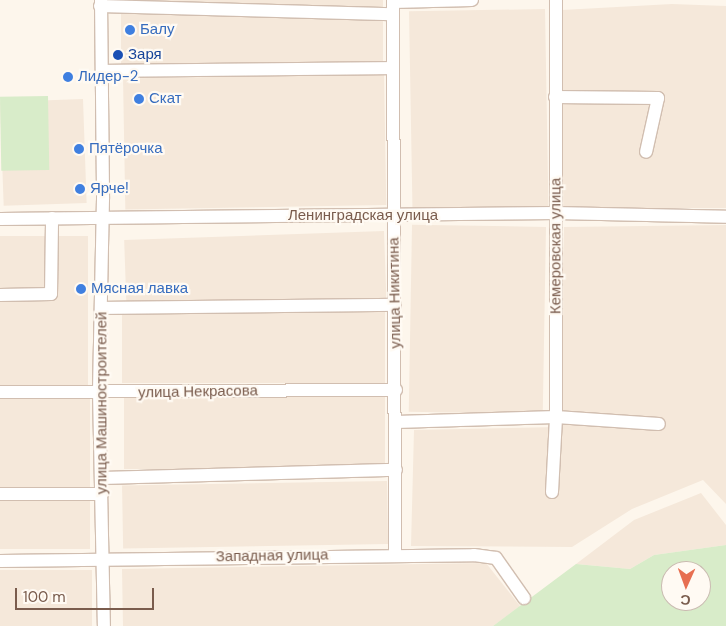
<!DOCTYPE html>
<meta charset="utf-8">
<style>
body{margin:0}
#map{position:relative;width:726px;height:626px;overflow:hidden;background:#fdf6ec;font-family:"DM Sans",sans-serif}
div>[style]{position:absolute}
.residential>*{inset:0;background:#f5e8da;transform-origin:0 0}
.green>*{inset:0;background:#d8ecc9;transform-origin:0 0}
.roads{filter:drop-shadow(1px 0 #d1beb0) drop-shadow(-1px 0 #d1beb0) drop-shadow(0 1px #d1beb0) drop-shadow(0 -1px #d1beb0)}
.minor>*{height:12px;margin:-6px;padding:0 6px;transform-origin:6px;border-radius:6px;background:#fff}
.dots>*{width:14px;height:14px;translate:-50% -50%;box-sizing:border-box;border:2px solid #fffaf3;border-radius:50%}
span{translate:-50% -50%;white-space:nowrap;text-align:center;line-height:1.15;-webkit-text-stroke:4.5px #fffaf3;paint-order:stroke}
.shop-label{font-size:15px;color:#366cbe}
.left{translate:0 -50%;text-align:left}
.transit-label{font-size:15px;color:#164399}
.street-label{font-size:15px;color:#7a5c4d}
.north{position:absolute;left:661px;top:561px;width:50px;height:50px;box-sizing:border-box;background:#fffaf3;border:1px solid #cabbb1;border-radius:50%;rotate:182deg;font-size:14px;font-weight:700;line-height:20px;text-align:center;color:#7a5c4d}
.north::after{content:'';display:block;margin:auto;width:18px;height:22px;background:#e76f51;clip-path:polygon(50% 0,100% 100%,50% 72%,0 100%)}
.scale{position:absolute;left:15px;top:588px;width:139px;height:22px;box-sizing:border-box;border:2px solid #7a5c4d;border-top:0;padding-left:6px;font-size:15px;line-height:18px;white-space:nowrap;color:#7a5c4d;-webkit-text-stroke:4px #fffaf3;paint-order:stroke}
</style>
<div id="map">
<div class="residential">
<i style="left:121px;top:0;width:262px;height:66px"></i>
<i style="clip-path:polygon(672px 4px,726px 6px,726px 208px,561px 208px,562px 10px)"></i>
<i style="left:545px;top:9px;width:198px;height:136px;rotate:89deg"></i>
<i style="left:384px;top:74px;width:131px;height:261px;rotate:89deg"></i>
<i style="left:83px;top:99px;width:104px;height:83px;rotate:88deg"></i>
<i style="clip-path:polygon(726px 225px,726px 504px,703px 480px,632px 509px,572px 547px,411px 546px,414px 430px,558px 427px,564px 227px)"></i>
<i style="left:546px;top:227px;width:187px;height:134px;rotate:91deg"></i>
<i style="left:384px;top:231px;width:70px;height:260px;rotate:88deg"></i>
<i style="left:88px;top:236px;width:150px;height:88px;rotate:90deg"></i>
<i style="left:385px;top:310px;width:73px;height:263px;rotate:90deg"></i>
<i style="left:385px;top:397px;width:72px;height:261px;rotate:90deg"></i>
<i style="left:0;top:399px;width:90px;height:88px"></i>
<i style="left:387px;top:481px;width:63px;height:265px;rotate:89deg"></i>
<i style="clip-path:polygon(701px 493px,726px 525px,726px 545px,654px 555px,630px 569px,576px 564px,634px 520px)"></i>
<i style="left:0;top:499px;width:90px;height:50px"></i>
<i style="clip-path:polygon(486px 563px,520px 606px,493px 626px,123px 626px,122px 569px)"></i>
<i style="left:92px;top:570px;width:56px;height:92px;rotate:90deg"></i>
</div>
<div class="green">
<i style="left:48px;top:96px;width:74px;height:48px;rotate:89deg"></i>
<i style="clip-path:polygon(evenodd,726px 545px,726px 626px,493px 626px,576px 564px,630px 569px,654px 555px,726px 545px,671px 571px,701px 571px,701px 601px,671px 601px,671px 571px)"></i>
</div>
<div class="roads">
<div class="minor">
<i style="left:101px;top:0;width:199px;rotate:89.4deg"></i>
<i style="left:103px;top:199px;width:193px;rotate:91.2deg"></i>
<i style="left:99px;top:392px;width:234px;rotate:88.8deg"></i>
<i style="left:393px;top:0;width:555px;rotate:89.79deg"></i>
<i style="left:393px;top:2px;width:79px;rotate:-1.5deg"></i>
<i style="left:100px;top:6px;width:292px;rotate:1.6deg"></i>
<i style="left:102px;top:71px;width:291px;rotate:-0.6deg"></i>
<i style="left:555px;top:97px;width:103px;rotate:0.6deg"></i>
<i style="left:658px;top:98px;width:55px;rotate:102.5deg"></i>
<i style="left:0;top:219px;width:556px;rotate:-0.62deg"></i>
<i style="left:556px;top:213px;width:170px;rotate:1.3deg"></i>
<i style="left:0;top:295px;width:51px;rotate:-1.1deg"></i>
<i style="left:51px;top:294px;width:76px;rotate:-89.2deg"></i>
<i style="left:102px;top:308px;width:293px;rotate:-0.6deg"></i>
<i style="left:0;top:392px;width:396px;rotate:-0.3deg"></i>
<i style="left:396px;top:422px;width:160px;rotate:-1.8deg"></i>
<i style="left:556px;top:417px;width:103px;rotate:3.9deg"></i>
<i style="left:102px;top:478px;width:294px;rotate:-1.6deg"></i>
<i style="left:552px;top:492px;width:75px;rotate:-86.9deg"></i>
<i style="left:556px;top:417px;width:417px;rotate:-90deg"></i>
<i style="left:0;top:494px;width:102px"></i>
<i style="left:0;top:561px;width:474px;rotate:-0.7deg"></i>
<i style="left:474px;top:555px;width:22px;rotate:8deg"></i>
<i style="left:496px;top:558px;width:49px;rotate:55deg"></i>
</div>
</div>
<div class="dots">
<i style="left:130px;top:30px;background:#3f7fe0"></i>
<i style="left:118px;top:55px;background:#1a4fb4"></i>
<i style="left:68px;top:77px;background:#3f7fe0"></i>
<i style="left:139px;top:99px;background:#3f7fe0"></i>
<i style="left:79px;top:149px;background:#3f7fe0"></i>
<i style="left:80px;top:189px;background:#3f7fe0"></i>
<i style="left:81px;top:289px;background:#3f7fe0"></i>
</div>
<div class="shop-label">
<span class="left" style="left:140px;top:30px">Балу</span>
<span class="left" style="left:78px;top:77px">Лидер-2</span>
<span class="left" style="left:149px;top:99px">Скат</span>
<span class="left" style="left:89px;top:149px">Пятёрочка</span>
<span class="left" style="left:90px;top:189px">Ярче!</span>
<span class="left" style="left:91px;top:289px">Мясная лавка</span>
</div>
<div class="transit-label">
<span class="left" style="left:128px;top:55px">Заря</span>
</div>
<div class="street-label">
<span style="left:363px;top:216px">Ленинградская улица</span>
<span style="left:556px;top:246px;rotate:-90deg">Кемеровская улица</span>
<span style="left:395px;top:293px;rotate:-91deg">улица Никитина</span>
<span style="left:198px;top:392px;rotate:-1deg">улица Некрасова</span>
<span style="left:102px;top:403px;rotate:-90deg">улица Машиностроителей</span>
<span style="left:272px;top:556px;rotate:-1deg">Западная улица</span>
</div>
<div class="north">С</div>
<div class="scale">100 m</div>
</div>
